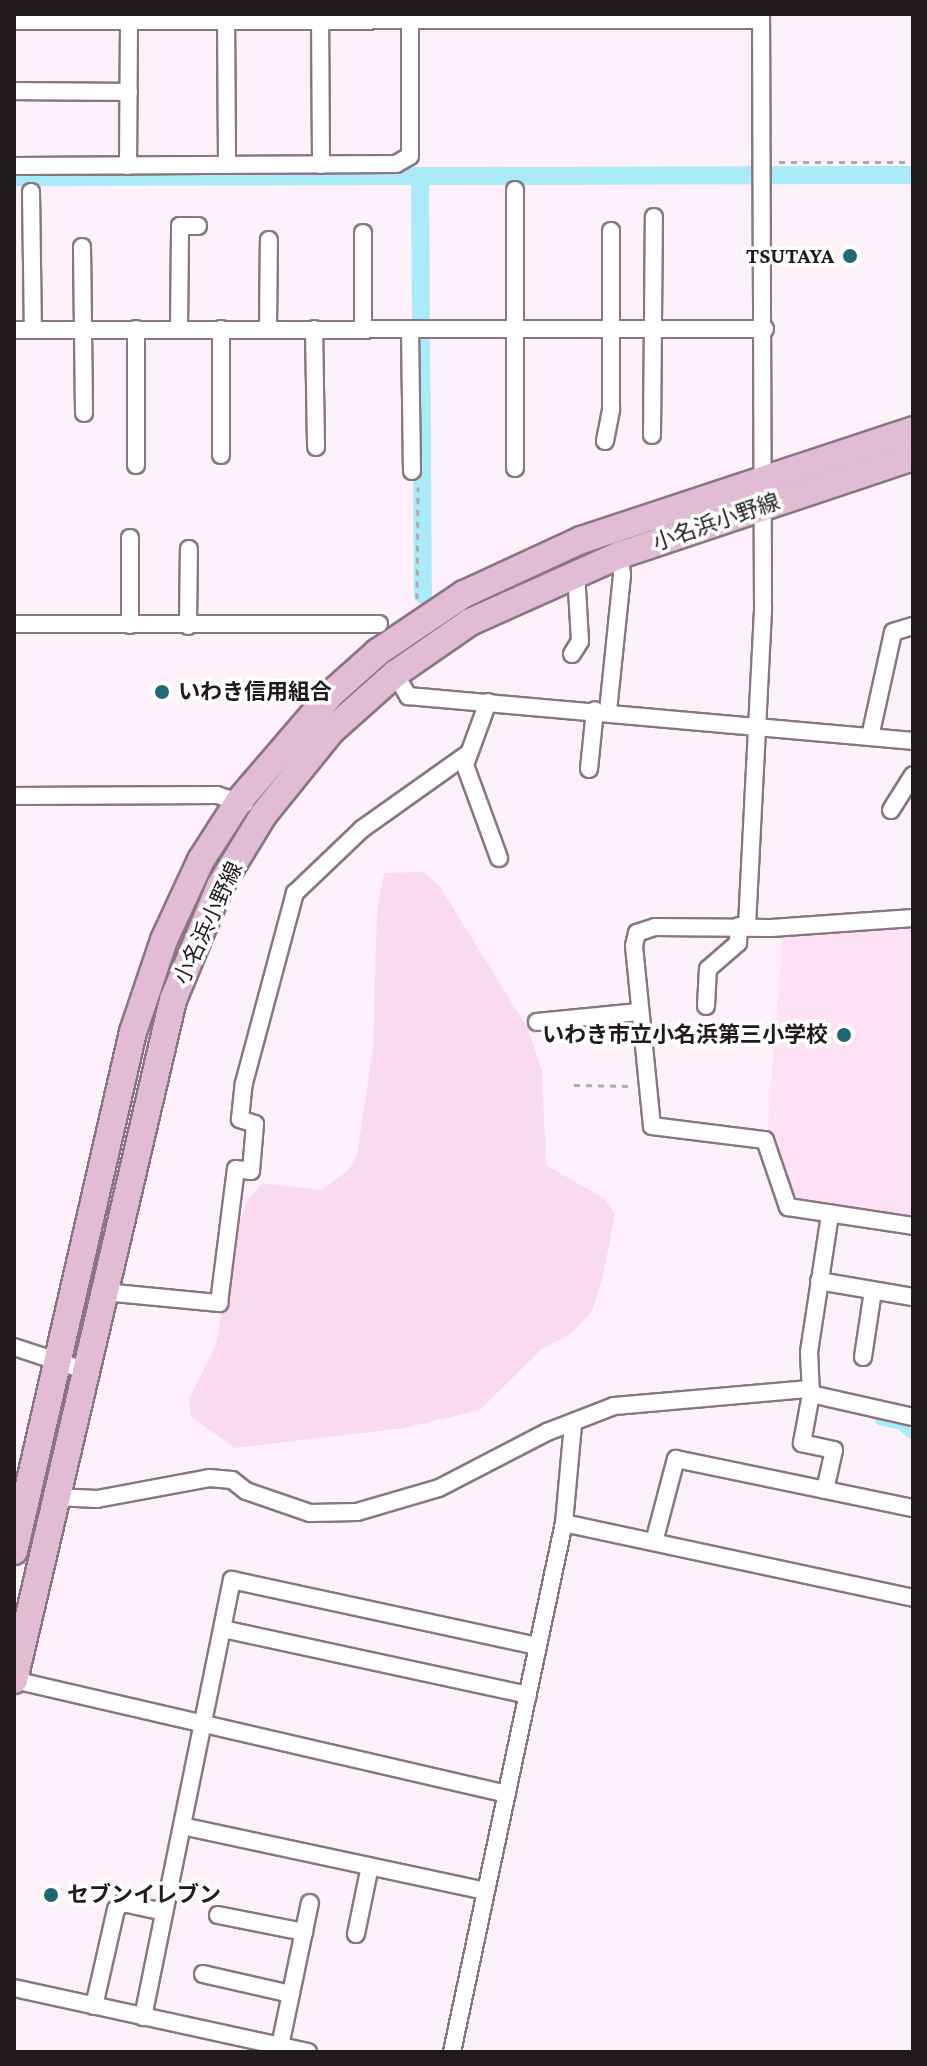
<!DOCTYPE html>
<meta charset="utf-8">
<style>
body{margin:0}
#map{position:relative;width:927px;height:2066px;overflow:hidden;background:#fff1f9;font-family:"Crimson Pro","Noto Sans JP",serif}
div>[style]{position:absolute}
.built>*{inset:0;background:#ffe1f4}
.green>*{inset:0;background:#f9daee}
.canal>*{height:18px;margin:-9px;padding:0 9px;transform-origin:9px;border-radius:9px;background:#aaebf9}
.path>*{height:3px;margin-top:-1.5px;transform-origin:0;background:repeating-linear-gradient(90deg,#b3a7ae 0 6px,transparent 0 12px)}
.roads{filter:drop-shadow(2px 0 #8a7683) drop-shadow(-2px 0 #8a7683) drop-shadow(0 2px #8a7683) drop-shadow(0 -2px #8a7683)}
.minor>*{height:16px;margin:-8px;padding:0 8px;transform-origin:8px;border-radius:8px;background:#fff}
.primary>*{height:26px;margin:-13px;padding:0 13px;transform-origin:13px;border-radius:13px;background:#e1bcd4}
.dots>*{width:22px;height:22px;translate:-50% -50%;box-sizing:border-box;border:4px solid #fff;border-radius:50%}
span{translate:-50% -50%;white-space:nowrap;text-align:center;line-height:1.15;-webkit-text-stroke:7px #fff;paint-order:stroke}
.poi-label{font-size:22px;color:#20191e;font-weight:700}
.right{translate:-100% -50%;text-align:right}
.left{translate:0 -50%;text-align:left}
.street-label{font-size:22px;color:#20191e}
.frame{position:absolute;inset:0;border:16px solid #20191e;pointer-events:none}
</style>
<div id="map">
<div class="built">
<i style="clip-path:polygon(913px 924px,913px 1221px,790px 1198px,767px 1136px,783px 933px)"></i>
</div>
<div class="green">
<i style="clip-path:polygon(423px 872px,439px 885px,528px 1029px,542px 1071px,546px 1165px,605px 1199px,615px 1214px,603px 1276px,592px 1311px,571px 1334px,542px 1349px,480px 1410px,404px 1428px,235px 1448px,191px 1417px,189px 1399px,216px 1344px,237px 1228px,247px 1201px,262px 1183px,322px 1190px,348px 1170px,357px 1155px,373px 1048px,377px 911px,384px 873px)"></i>
</div>
<div class="canal">
<i style="left:420px;top:176px;width:419px;rotate:89.6deg"></i>
<i style="left:14px;top:177px;width:899px;rotate:-0.13deg"></i>
<i style="left:883px;top:1417px;width:19px;rotate:12deg"></i>
<i style="left:902px;top:1421px;width:14px;rotate:39deg"></i>
</div>
<div class="path">
<i style="left:779px;top:162px;width:134px"></i>
<i style="left:417px;top:599px;width:112px;rotate:-89.5deg"></i>
<i style="left:574px;top:1085px;width:58px;rotate:1deg"></i>
</div>
<div class="roads">
<div class="minor">
<i style="left:226px;top:14px;width:151px;rotate:89.6deg"></i>
<i style="left:320px;top:14px;width:151px;rotate:89.6deg"></i>
<i style="left:17px;top:21px;width:744px;rotate:-0.08deg"></i>
<i style="left:14px;top:91px;width:115px;rotate:0.5deg"></i>
<i style="left:14px;top:166px;width:382px;rotate:-0.3deg"></i>
<i style="left:396px;top:164px;width:16px;rotate:-30deg"></i>
<i style="left:410px;top:156px;width:136px;rotate:-90deg"></i>
<i style="left:128px;top:166px;width:145px;rotate:-89.6deg"></i>
<i style="left:31px;top:192px;width:138px;rotate:89.2deg"></i>
<i style="left:82px;top:247px;width:166px;rotate:89.3deg"></i>
<i style="left:179px;top:329px;width:103px;rotate:-89.4deg"></i>
<i style="left:180px;top:226px;width:18px"></i>
<i style="left:221px;top:329px;width:126px;rotate:90deg"></i>
<i style="left:268px;top:329px;width:89px;rotate:-89.4deg"></i>
<i style="left:314px;top:329px;width:118px;rotate:89deg"></i>
<i style="left:363px;top:329px;width:96px;rotate:-90deg"></i>
<i style="left:410px;top:329px;width:142px;rotate:89.2deg"></i>
<i style="left:14px;top:330px;width:751px;rotate:-0.08deg"></i>
<i style="left:652px;top:435px;width:218px;rotate:-89.5deg"></i>
<i style="left:605px;top:441px;width:33px;rotate:-79deg"></i>
<i style="left:611px;top:409px;width:178px;rotate:-90deg"></i>
<i style="left:136px;top:465px;width:136px;rotate:-90deg"></i>
<i style="left:515px;top:468px;width:278px;rotate:-90deg"></i>
<i style="left:14px;top:624px;width:365px"></i>
<i style="left:130px;top:625px;width:87px;rotate:-90deg"></i>
<i style="left:188px;top:626px;width:77px;rotate:-89.3deg"></i>
<i style="left:572px;top:654px;width:15px;rotate:-58deg"></i>
<i style="left:580px;top:641px;width:70px;rotate:-93.3deg"></i>
<i style="left:395px;top:674px;width:26px;rotate:59deg"></i>
<i style="left:408px;top:696px;width:507px;rotate:5.09deg"></i>
<i style="left:488px;top:702px;width:67px;rotate:110.1deg"></i>
<i style="left:465px;top:765px;width:99px;rotate:69.9deg"></i>
<i style="left:608px;top:711px;width:137px;rotate:-84.1deg"></i>
<i style="left:622px;top:575px;width:20px;rotate:-96deg"></i>
<i style="left:870px;top:737px;width:107px;rotate:-77.6deg"></i>
<i style="left:893px;top:632px;width:21px;rotate:-17deg"></i>
<i style="left:589px;top:769px;width:59px;rotate:-84.2deg"></i>
<i style="left:14px;top:796px;width:203px;rotate:-0.3deg"></i>
<i style="left:217px;top:795px;width:29px;rotate:18deg"></i>
<i style="left:891px;top:810px;width:41px;rotate:-57.8deg"></i>
<i style="left:913px;top:918px;width:142px;rotate:176deg"></i>
<i style="left:771px;top:928px;width:116px;rotate:-179.5deg"></i>
<i style="left:655px;top:927px;width:19px;rotate:162deg"></i>
<i style="left:637px;top:933px;width:13px;rotate:103deg"></i>
<i style="left:634px;top:946px;width:181px;rotate:84.3deg"></i>
<i style="left:652px;top:1126px;width:114px;rotate:7.1deg"></i>
<i style="left:765px;top:1140px;width:71px;rotate:71.1deg"></i>
<i style="left:788px;top:1207px;width:126px;rotate:8.6deg"></i>
<i style="left:747px;top:926px;width:319px;rotate:-87.1deg"></i>
<i style="left:763px;top:607px;width:593px;rotate:-90.19deg"></i>
<i style="left:706px;top:1006px;width:37px;rotate:-87deg"></i>
<i style="left:708px;top:969px;width:40px;rotate:-41deg"></i>
<i style="left:738px;top:943px;width:17px;rotate:-87deg"></i>
<i style="left:537px;top:1022px;width:102px;rotate:-5.6deg"></i>
<i style="left:819px;top:1281px;width:95px;rotate:9.7deg"></i>
<i style="left:104px;top:1292px;width:116px;rotate:5.5deg"></i>
<i style="left:219px;top:1303px;width:135px;rotate:-82.8deg"></i>
<i style="left:236px;top:1169px;width:15px;rotate:8deg"></i>
<i style="left:251px;top:1171px;width:47px;rotate:-85.1deg"></i>
<i style="left:255px;top:1124px;width:16px;rotate:-162deg"></i>
<i style="left:240px;top:1119px;width:36px;rotate:-84deg"></i>
<i style="left:244px;top:1083px;width:197px;rotate:-75deg"></i>
<i style="left:295px;top:893px;width:93px;rotate:-43.7deg"></i>
<i style="left:362px;top:829px;width:128px;rotate:-35.4deg"></i>
<i style="left:14px;top:1347px;width:74px;rotate:18.2deg"></i>
<i style="left:863px;top:1357px;width:67px;rotate:-81.4deg"></i>
<i style="left:811px;top:1394px;width:105px;rotate:12.7deg"></i>
<i style="left:825px;top:1490px;width:41px;rotate:-77.3deg"></i>
<i style="left:834px;top:1450px;width:33px;rotate:-168deg"></i>
<i style="left:802px;top:1443px;width:50px;rotate:-79.6deg"></i>
<i style="left:811px;top:1394px;width:42px;rotate:-92.7deg"></i>
<i style="left:809px;top:1352px;width:140px;rotate:-81.3deg"></i>
<i style="left:55px;top:1497px;width:42px;rotate:2.7deg"></i>
<i style="left:97px;top:1499px;width:114px;rotate:-10.6deg"></i>
<i style="left:209px;top:1478px;width:23px;rotate:5deg"></i>
<i style="left:232px;top:1480px;width:18px;rotate:38deg"></i>
<i style="left:246px;top:1491px;width:68px;rotate:19deg"></i>
<i style="left:310px;top:1513px;width:47px;rotate:-1.2deg"></i>
<i style="left:357px;top:1512px;width:85px;rotate:-16.3deg"></i>
<i style="left:439px;top:1488px;width:122px;rotate:-27.4deg"></i>
<i style="left:547px;top:1432px;width:72px;rotate:-21.2deg"></i>
<i style="left:614px;top:1406px;width:197px;rotate:-5deg"></i>
<i style="left:564px;top:1523px;width:357px;rotate:12.1deg"></i>
<i style="left:654px;top:1542px;width:86px;rotate:-75.2deg"></i>
<i style="left:676px;top:1459px;width:242px;rotate:11.7deg"></i>
<i style="left:223px;top:1629px;width:312px;rotate:12.2deg"></i>
<i style="left:14px;top:1680px;width:506px;rotate:13.02deg"></i>
<i style="left:182px;top:1826px;width:311px;rotate:12.1deg"></i>
<i style="left:218px;top:1915px;width:88px;rotate:11.2deg"></i>
<i style="left:356px;top:1934px;width:69px;rotate:-78.4deg"></i>
<i style="left:203px;top:1974px;width:90px;rotate:12.8deg"></i>
<i style="left:14px;top:1988px;width:301px;rotate:12.3deg"></i>
<i style="left:94px;top:2006px;width:99px;rotate:-77.2deg"></i>
<i style="left:116px;top:1909px;width:9px;rotate:-41deg"></i>
<i style="left:123px;top:1903px;width:42px;rotate:12.4deg"></i>
<i style="left:143px;top:2017px;width:446px;rotate:-78.5deg"></i>
<i style="left:232px;top:1580px;width:313px;rotate:12.2deg"></i>
<i style="left:280px;top:2046px;width:146px;rotate:-78.2deg"></i>
<i style="left:452px;top:2052px;width:541px;rotate:-78.05deg"></i>
<i style="left:564px;top:1523px;width:99px;rotate:-84.8deg"></i>
</div>
<div class="primary">
<i style="left:14px;top:1551px;width:532px;rotate:-77.09deg"></i>
<i style="left:133px;top:1032px;width:97px;rotate:-71.4deg"></i>
<i style="left:164px;top:940px;width:88px;rotate:-65.2deg"></i>
<i style="left:201px;top:860px;width:70px;rotate:-57.2deg"></i>
<i style="left:239px;top:801px;width:143px;rotate:-49.3deg"></i>
<i style="left:332px;top:693px;width:62px;rotate:-41.7deg"></i>
<i style="left:378px;top:652px;width:104px;rotate:-34deg"></i>
<i style="left:464px;top:594px;width:129px;rotate:-24.8deg"></i>
<i style="left:581px;top:540px;width:350px;rotate:-18.3deg"></i>
<i style="left:14px;top:1680px;width:698px;rotate:-76.84deg"></i>
<i style="left:173px;top:1000px;width:123px;rotate:-67.6deg"></i>
<i style="left:220px;top:886px;width:84px;rotate:-58.6deg"></i>
<i style="left:264px;top:814px;width:107px;rotate:-51.1deg"></i>
<i style="left:331px;top:731px;width:86px;rotate:-41.7deg"></i>
<i style="left:395px;top:674px;width:91px;rotate:-34.7deg"></i>
<i style="left:470px;top:622px;width:164px;rotate:-24.1deg"></i>
<i style="left:620px;top:555px;width:309px;rotate:-18.5deg"></i>
</div>
</div>
<div class="dots">
<i style="left:850px;top:256px;background:#206875"></i>
<i style="left:162px;top:692px;background:#206875"></i>
<i style="left:844px;top:1035px;background:#206875"></i>
<i style="left:51px;top:1895px;background:#206875"></i>
</div>
<div class="poi-label">
<span class="right" style="left:834px;top:256px">TSUTAYA</span>
<span class="left" style="left:178px;top:692px">いわき信用組合</span>
<span class="right" style="left:828px;top:1035px">いわき市立小名浜第三小学校</span>
<span class="left" style="left:67px;top:1895px">セブンイレブン</span>
</div>
<div class="street-label">
<span style="left:716px;top:522px;rotate:-19deg">小名浜小野線</span>
<span style="left:208px;top:923px;rotate:-65deg">小名浜小野線</span>
</div>
<div class="frame"></div>
</div>
